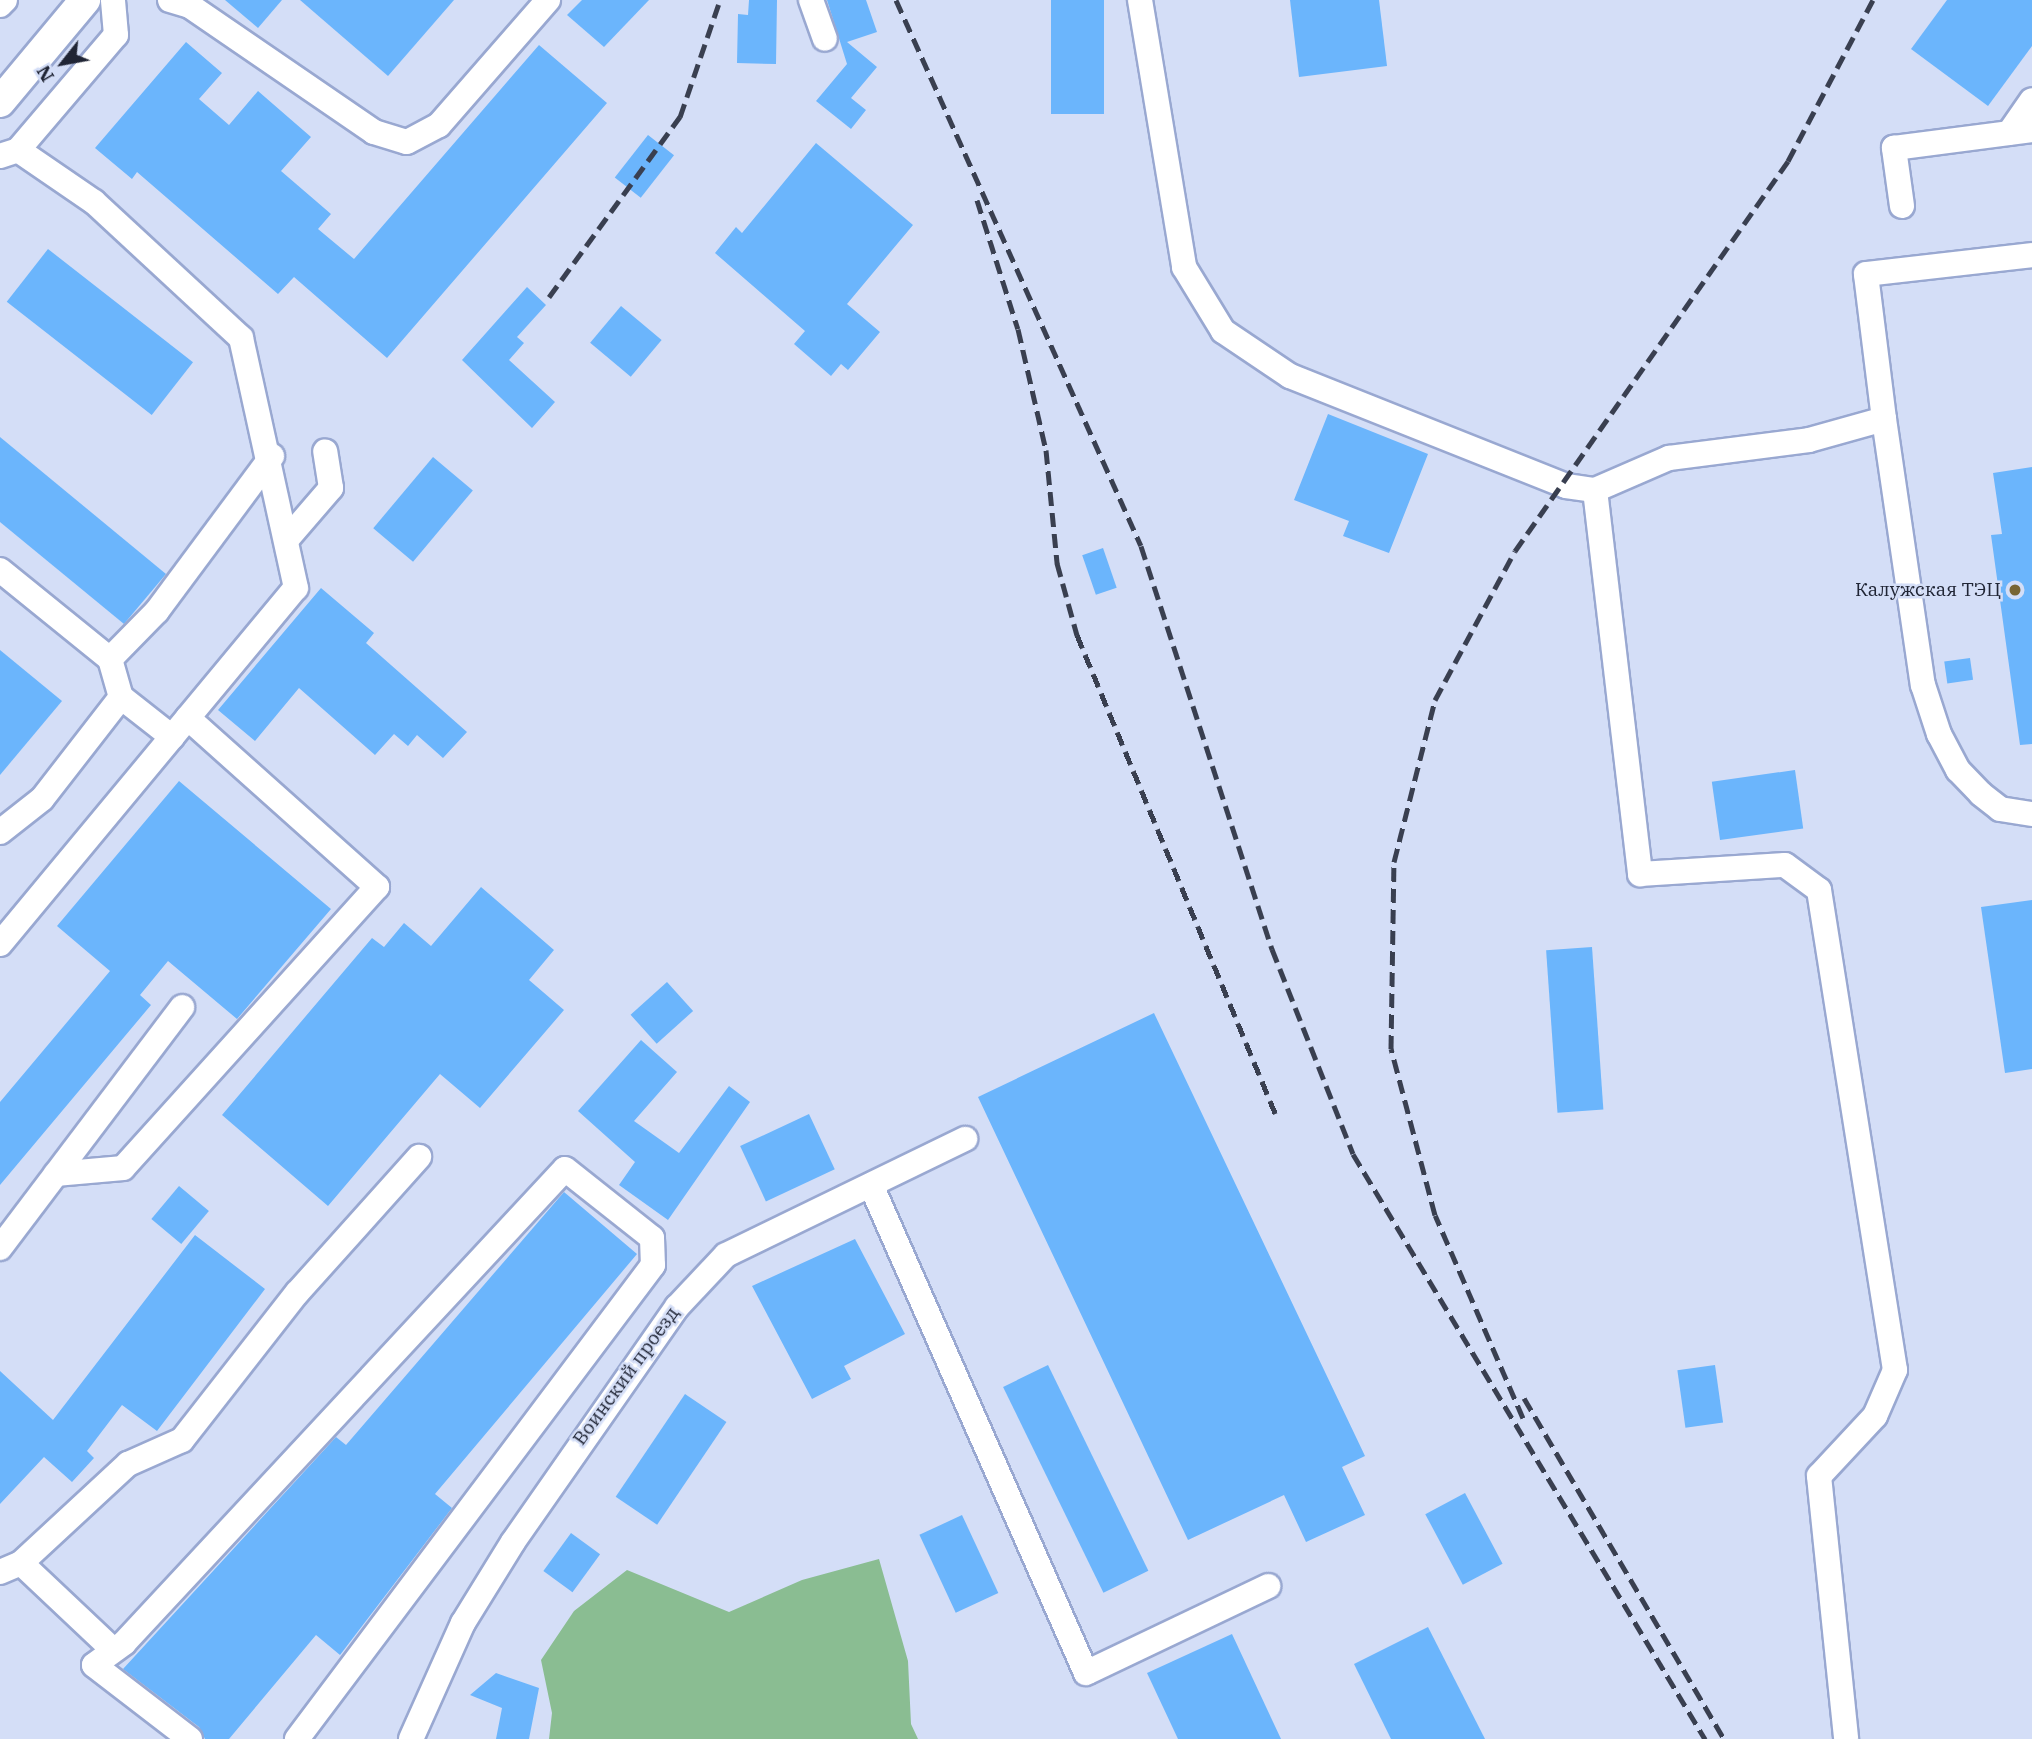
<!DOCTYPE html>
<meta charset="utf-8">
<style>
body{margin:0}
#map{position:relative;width:2032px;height:1739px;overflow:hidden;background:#d4def7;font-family:"IBM Plex Serif",serif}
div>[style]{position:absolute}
.green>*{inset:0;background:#8abd92}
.building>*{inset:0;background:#6bb5fc;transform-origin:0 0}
.roads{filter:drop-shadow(2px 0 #99a8d1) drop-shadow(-2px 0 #99a8d1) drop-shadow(0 2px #99a8d1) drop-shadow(0 -2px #99a8d1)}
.minor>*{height:24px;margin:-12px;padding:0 12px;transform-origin:12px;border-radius:12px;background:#fff}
.major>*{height:30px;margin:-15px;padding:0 15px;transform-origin:15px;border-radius:15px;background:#fff}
.rail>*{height:5px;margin-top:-2.5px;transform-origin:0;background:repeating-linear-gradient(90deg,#393f50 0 14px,transparent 0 21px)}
.dots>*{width:19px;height:19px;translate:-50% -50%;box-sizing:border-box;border:4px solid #d4def7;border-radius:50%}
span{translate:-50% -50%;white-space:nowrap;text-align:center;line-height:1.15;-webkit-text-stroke:5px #d4def7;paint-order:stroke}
.poi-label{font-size:19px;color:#202535}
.right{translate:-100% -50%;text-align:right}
.street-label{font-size:19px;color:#202535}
.north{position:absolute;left:28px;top:28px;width:70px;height:70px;-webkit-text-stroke:5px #d4def7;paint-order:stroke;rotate:239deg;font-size:19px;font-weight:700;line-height:28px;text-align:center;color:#202535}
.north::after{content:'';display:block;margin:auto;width:24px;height:32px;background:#202535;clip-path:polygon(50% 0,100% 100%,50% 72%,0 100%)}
</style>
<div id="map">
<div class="green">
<i style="clip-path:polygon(879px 1559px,908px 1661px,911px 1724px,918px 1739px,549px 1739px,552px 1713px,541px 1660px,574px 1611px,627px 1570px,729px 1612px,802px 1580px)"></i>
</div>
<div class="building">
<i style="clip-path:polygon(225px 0,282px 0,258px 28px)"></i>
<i style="clip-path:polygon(300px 0,454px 0,388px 76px)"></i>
<i style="clip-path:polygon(582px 0,649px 0,604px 47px,567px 15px)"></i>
<i style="clip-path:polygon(749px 0,777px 0,776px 64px,737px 63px,738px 14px,748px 15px)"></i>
<i style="clip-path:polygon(827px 0,866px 0,877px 32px,847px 42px,877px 67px,851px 98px,866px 110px,851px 129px,816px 101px,847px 64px)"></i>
<i style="left:1051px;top:0;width:53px;height:114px"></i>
<i style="clip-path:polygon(1290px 0,1379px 0,1387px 66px,1299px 77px)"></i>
<i style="clip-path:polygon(1947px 0,2032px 0,2032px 46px,1988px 106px,1911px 49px)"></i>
<i style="clip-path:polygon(186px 42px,222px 73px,199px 99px,229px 125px,258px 91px,311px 137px,281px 171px,331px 214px,318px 229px,354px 259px,539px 45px,607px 103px,387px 358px,294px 277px,278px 294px,137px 172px,132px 179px,95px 148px)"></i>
<i style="left:648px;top:135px;width:33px;height:54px;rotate:38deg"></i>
<i style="clip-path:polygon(816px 143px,913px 225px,847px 304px,880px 332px,848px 370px,841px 364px,831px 376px,794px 344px,805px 331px,715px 253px,736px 227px,742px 233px)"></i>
<i style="left:48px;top:249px;width:184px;height:67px;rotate:38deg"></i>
<i style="clip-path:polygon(527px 287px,546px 305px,517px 337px,524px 343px,509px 360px,555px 402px,532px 428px,462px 360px)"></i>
<i style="left:621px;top:306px;width:53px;height:48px;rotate:40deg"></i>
<i style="clip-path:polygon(1328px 414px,1428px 454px,1389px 553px,1343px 536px,1349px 521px,1294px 500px)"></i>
<i style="clip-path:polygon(0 437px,166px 574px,124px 624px,0 522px)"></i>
<i style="left:433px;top:457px;width:52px;height:93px;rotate:40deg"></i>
<i style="clip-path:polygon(2032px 467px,2032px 744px,2020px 745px,1991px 535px,2002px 534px,1993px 473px)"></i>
<i style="left:1103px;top:548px;width:42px;height:22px;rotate:71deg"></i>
<i style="clip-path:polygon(321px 588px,374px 633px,366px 643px,467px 732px,443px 758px,417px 735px,408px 746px,394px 734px,375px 755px,299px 688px,255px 741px,218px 710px)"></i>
<i style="clip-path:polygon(0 650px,62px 701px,0 775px)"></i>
<i style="left:1970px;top:658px;width:22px;height:26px;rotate:82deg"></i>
<i style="left:1795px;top:770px;width:59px;height:84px;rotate:82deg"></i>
<i style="clip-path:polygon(179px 781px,331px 909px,237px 1019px,168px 961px,140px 995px,151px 1005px,0 1185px,0 1102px,110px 971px,57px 926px)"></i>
<i style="clip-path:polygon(481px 887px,554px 950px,529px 980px,564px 1010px,480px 1108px,440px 1074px,328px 1206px,222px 1115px,372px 938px,384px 947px,404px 923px,431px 946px)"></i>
<i style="clip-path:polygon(2032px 900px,2032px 1069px,2005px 1073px,1981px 907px)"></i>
<i style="left:1592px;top:947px;width:163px;height:46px;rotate:86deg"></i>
<i style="left:667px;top:982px;width:39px;height:49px;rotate:48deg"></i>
<i style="clip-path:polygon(1154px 1013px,1365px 1456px,1342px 1467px,1365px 1515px,1306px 1542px,1284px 1495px,1188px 1540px,978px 1097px)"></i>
<i style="clip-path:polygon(641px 1040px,677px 1072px,634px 1121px,679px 1153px,729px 1086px,750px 1102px,668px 1220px,619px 1185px,635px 1162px,578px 1111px)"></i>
<i style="left:809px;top:1114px;width:61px;height:76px;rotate:65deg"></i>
<i style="left:179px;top:1186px;width:39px;height:43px;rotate:40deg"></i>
<i style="clip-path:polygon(564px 1192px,637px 1254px,435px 1494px,452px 1508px,340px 1655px,316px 1635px,229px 1739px,205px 1739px,199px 1727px,123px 1669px,336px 1437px,346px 1445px)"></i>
<i style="clip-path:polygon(195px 1235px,265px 1289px,157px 1431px,122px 1405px,87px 1451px,94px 1458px,72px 1482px,44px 1457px,0 1504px,0 1371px,53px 1420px)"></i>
<i style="clip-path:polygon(855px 1239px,905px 1334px,844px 1366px,851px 1379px,812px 1399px,752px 1286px)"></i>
<i style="left:1048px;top:1365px;width:229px;height:50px;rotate:64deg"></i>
<i style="left:1715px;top:1365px;width:58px;height:38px;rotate:82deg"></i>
<i style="left:685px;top:1394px;width:50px;height:124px;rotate:34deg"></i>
<i style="left:1465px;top:1493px;width:80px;height:45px;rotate:62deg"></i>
<i style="left:962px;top:1515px;width:86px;height:47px;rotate:65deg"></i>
<i style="left:571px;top:1533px;width:36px;height:47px;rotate:36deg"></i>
<i style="clip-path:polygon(1428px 1627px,1485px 1739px,1391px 1739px,1354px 1664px)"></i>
<i style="clip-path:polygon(1232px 1634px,1281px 1739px,1178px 1739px,1147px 1673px)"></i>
<i style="clip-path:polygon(496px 1673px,539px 1688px,529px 1739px,496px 1739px,502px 1708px,470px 1695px)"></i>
</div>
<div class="roads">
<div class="minor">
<i style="left:170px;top:0;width:21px;rotate:17deg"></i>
<i style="left:190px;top:6px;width:223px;rotate:34.4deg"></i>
<i style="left:374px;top:132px;width:34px;rotate:17deg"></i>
<i style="left:407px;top:142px;width:36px;rotate:-28deg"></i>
<i style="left:439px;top:125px;width:166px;rotate:-48.9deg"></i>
<i style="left:811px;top:0;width:41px;rotate:70.3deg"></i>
<i style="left:1140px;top:0;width:271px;rotate:80.6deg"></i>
<i style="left:1184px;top:267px;width:75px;rotate:58.6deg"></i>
<i style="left:1223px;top:331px;width:81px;rotate:33.9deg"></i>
<i style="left:1290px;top:376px;width:297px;rotate:21.7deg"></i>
<i style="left:1566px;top:486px;width:29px;rotate:8deg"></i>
<i style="left:1595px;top:490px;width:81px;rotate:-23.4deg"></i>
<i style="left:1669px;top:458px;width:141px;rotate:-7.3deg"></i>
<i style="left:1809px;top:440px;width:78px;rotate:-15.6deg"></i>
<i style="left:1884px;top:419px;width:146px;rotate:-97.1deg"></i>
<i style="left:1866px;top:274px;width:167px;rotate:-6.5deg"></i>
<i style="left:0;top:5px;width:7px;rotate:-45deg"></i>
<i style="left:2009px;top:133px;width:40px;rotate:-55.1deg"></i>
<i style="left:0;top:156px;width:19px;rotate:-18deg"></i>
<i style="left:18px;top:150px;width:151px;rotate:-49.6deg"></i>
<i style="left:116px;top:35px;width:35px;rotate:-95deg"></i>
<i style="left:1902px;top:206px;width:59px;rotate:-97.9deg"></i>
<i style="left:1894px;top:148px;width:139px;rotate:-7.4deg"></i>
<i style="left:1884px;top:419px;width:269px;rotate:81.7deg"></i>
<i style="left:1923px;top:685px;width:52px;rotate:71.9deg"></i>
<i style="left:1939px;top:734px;width:41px;rotate:62.2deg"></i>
<i style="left:1958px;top:770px;width:33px;rotate:46deg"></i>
<i style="left:1981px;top:794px;width:24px;rotate:38deg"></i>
<i style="left:2000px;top:809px;width:32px;rotate:9deg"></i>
<i style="left:1595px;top:490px;width:387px;rotate:83.3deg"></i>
<i style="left:1640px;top:874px;width:145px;rotate:-3.6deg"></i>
<i style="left:1785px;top:865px;width:42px;rotate:36.3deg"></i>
<i style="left:1819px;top:890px;width:486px;rotate:81deg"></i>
<i style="left:1895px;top:1370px;width:50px;rotate:113.5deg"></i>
<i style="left:1875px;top:1416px;width:82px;rotate:133deg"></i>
<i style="left:1819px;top:1476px;width:264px;rotate:84.1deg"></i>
<i style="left:288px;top:538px;width:66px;rotate:-49.3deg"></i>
<i style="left:331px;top:488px;width:37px;rotate:-99deg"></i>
<i style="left:0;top:570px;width:141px;rotate:39deg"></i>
<i style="left:110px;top:659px;width:40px;rotate:74deg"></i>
<i style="left:121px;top:697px;width:65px;rotate:38.1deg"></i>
<i style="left:110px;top:659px;width:67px;rotate:-45.6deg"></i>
<i style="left:157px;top:611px;width:193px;rotate:-53.4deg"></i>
<i style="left:0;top:832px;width:53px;rotate:-38.2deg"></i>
<i style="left:42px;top:799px;width:129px;rotate:-52.2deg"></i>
<i style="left:0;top:944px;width:463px;rotate:-50.3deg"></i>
<i style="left:296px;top:588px;width:256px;rotate:-102.4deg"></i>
<i style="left:241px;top:338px;width:200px;rotate:-137.2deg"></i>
<i style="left:94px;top:202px;width:92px;rotate:-145.6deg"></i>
<i style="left:56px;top:1174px;width:67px;rotate:-5.1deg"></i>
<i style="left:123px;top:1168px;width:379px;rotate:-47.9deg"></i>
<i style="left:377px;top:887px;width:254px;rotate:-138.2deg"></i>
<i style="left:871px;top:1185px;width:533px;rotate:66.22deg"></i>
<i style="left:1086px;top:1673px;width:202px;rotate:-25.5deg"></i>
<i style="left:0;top:1248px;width:302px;rotate:-52.9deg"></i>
<i style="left:21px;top:1563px;width:146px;rotate:-42.8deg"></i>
<i style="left:128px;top:1464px;width:59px;rotate:-24deg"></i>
<i style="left:182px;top:1440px;width:187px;rotate:-52deg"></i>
<i style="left:297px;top:1293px;width:183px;rotate:-48.1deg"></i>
<i style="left:0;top:1572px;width:23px;rotate:-23deg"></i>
<i style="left:21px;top:1563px;width:122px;rotate:43.3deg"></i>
<i style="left:190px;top:1739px;width:121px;rotate:-142.4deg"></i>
<i style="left:94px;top:1665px;width:37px;rotate:-36deg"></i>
<i style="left:124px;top:1643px;width:647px;rotate:-47.07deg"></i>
<i style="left:565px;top:1169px;width:111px;rotate:38.4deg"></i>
<i style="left:652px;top:1238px;width:27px;rotate:88deg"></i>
<i style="left:653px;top:1265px;width:593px;rotate:126.91deg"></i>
<i style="left:411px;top:1739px;width:127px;rotate:-65.9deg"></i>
<i style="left:463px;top:1623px;width:95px;rotate:-58.3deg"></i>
<i style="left:513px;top:1542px;width:287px;rotate:-55.1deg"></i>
<i style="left:677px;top:1307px;width:71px;rotate:-46.7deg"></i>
<i style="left:726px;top:1255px;width:266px;rotate:-25.9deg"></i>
</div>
<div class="major">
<i style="left:0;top:102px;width:133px;rotate:-50.2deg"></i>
</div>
</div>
<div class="rail">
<i style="left:896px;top:0;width:598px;rotate:65.83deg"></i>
<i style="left:1141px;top:546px;width:424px;rotate:72deg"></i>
<i style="left:1272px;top:949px;width:220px;rotate:68.4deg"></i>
<i style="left:1353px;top:1154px;width:683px;rotate:58.96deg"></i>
<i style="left:977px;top:200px;width:135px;rotate:72.4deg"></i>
<i style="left:1018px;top:329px;width:124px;rotate:77deg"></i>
<i style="left:1046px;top:450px;width:114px;rotate:84.4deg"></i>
<i style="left:1057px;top:563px;width:75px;rotate:74.5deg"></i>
<i style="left:1077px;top:635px;width:525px;rotate:67.49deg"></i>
<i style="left:549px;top:297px;width:223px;rotate:-54deg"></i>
<i style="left:680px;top:117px;width:124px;rotate:-71.1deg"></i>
<i style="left:1524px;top:1398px;width:395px;rotate:59.6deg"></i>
<i style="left:1523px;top:1418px;width:221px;rotate:-113.4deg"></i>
<i style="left:1435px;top:1215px;width:172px;rotate:-104.8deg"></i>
<i style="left:1391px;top:1049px;width:187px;rotate:-89.1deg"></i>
<i style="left:1394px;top:862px;width:167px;rotate:-75.8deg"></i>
<i style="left:1435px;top:700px;width:169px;rotate:-61.8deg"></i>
<i style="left:1515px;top:551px;width:476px;rotate:-55deg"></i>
<i style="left:1788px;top:161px;width:182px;rotate:-62.2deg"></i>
</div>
<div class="dots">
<i style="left:2015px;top:590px;background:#786534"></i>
</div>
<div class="poi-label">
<span class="right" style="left:2001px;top:590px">Калужская ТЭЦ</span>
</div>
<div class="street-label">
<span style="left:626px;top:1376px;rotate:-54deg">Воинский проезд</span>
</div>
<div class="north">N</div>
</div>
